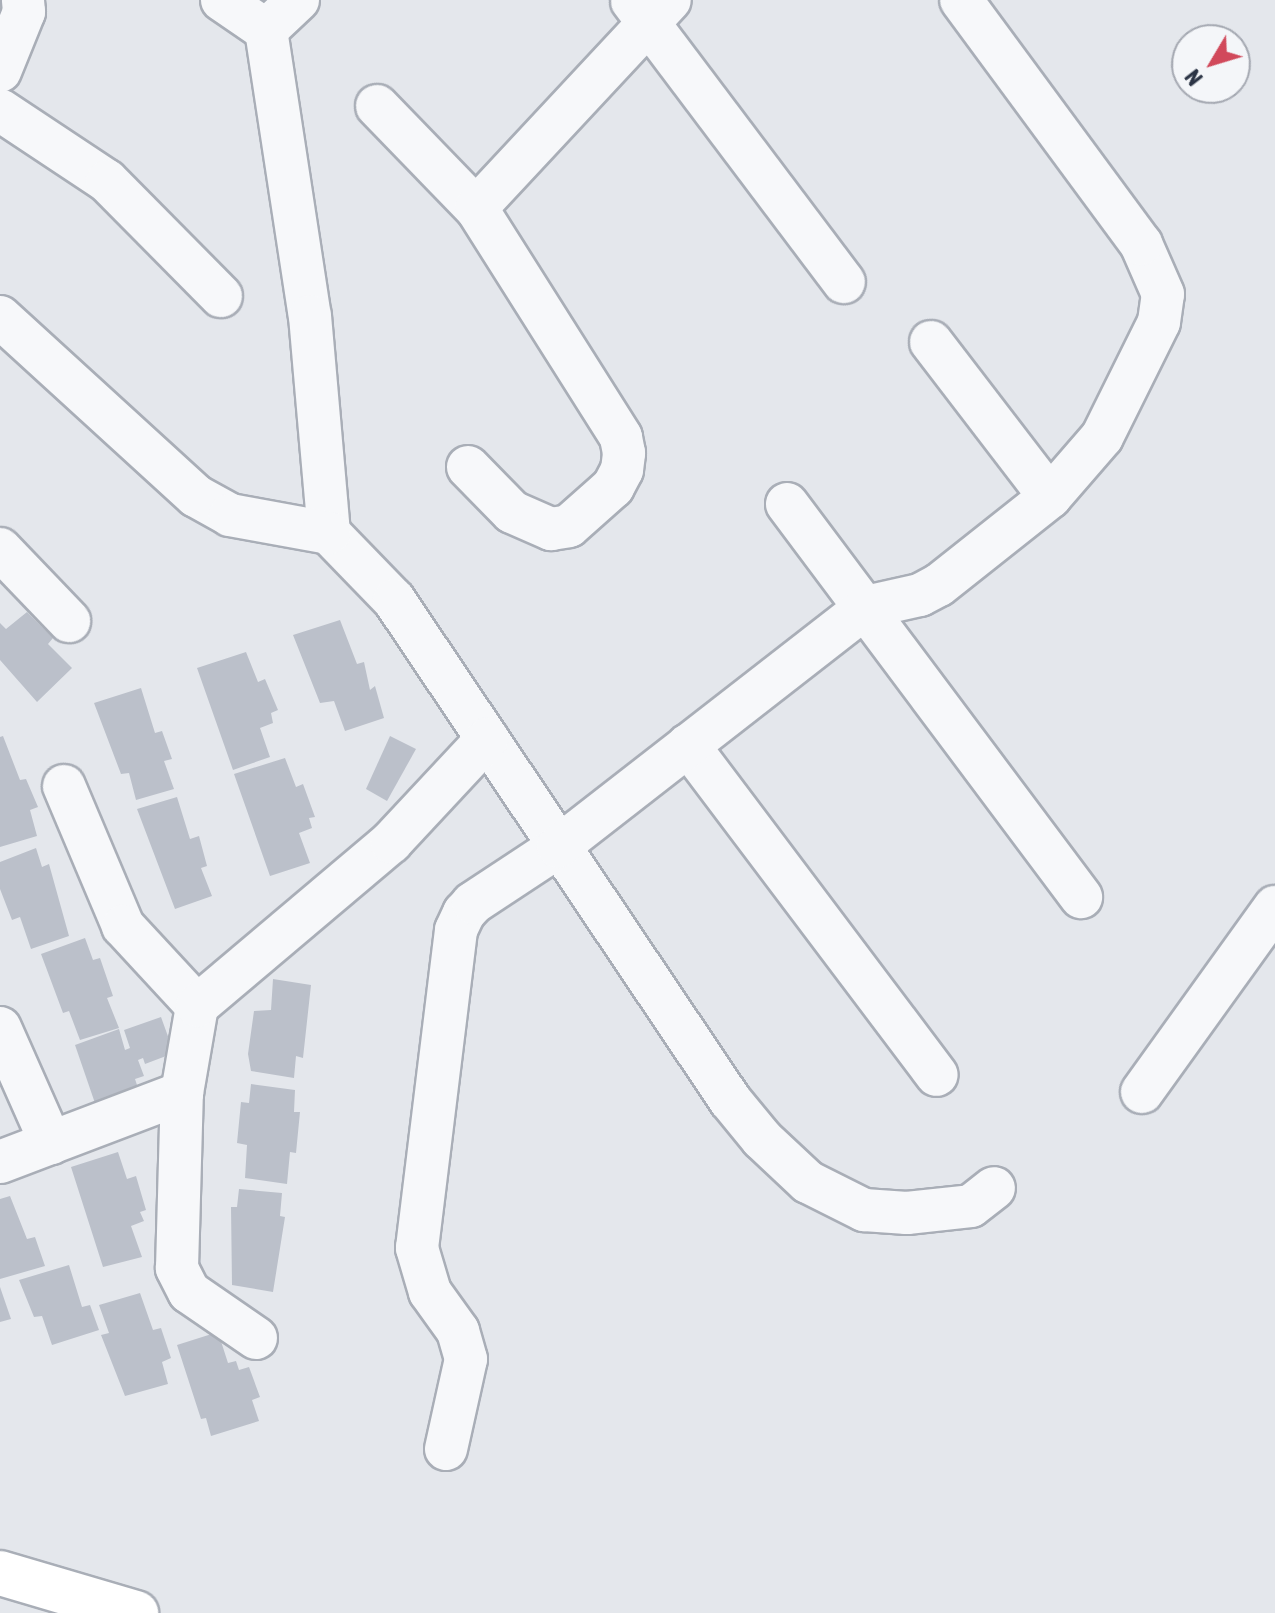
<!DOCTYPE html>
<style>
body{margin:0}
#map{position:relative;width:1275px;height:1613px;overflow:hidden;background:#e4e7ec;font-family:"Asap Condensed",sans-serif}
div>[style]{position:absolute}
.building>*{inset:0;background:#bbc0ca}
.roads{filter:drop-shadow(2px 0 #a9aeb7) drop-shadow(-2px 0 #a9aeb7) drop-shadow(0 2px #a9aeb7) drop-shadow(0 -2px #a9aeb7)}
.street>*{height:42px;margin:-21px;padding:0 21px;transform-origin:21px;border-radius:21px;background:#f7f8fa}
.highway>*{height:44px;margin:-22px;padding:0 22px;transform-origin:22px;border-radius:22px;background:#fff}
span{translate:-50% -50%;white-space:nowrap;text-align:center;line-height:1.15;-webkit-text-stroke:6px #f4f6f9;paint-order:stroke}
.north{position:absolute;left:1171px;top:24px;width:80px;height:80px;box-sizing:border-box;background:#f4f6f9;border:2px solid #a4a8b1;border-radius:50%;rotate:232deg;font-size:22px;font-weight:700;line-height:32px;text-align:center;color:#2b3445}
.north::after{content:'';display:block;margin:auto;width:28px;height:36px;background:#d1495b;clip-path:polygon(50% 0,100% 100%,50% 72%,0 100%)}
</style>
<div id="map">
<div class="building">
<i style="clip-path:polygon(27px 612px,53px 638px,48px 644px,72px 668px,37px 702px,0 660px,0 623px,6px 629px)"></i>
<i style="clip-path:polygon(340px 620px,357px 664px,364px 662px,370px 690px,375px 686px,384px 718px,345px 731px,334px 701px,320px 703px,293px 635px)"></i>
<i style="clip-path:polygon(246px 652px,258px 682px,265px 679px,278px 710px,271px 713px,273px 723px,260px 728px,270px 757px,233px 770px,197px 668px)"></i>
<i style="clip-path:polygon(141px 688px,155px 733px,162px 731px,172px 759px,164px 761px,174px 789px,136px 800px,129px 773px,121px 774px,94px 703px)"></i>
<i style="clip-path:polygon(3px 736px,20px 780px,26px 779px,38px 807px,30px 810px,37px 836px,0 847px,0 737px)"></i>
<i style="clip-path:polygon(390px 736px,416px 749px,387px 801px,366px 789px)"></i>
<i style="clip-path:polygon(285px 758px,296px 787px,303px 784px,315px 817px,309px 818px,312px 828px,299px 833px,310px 863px,270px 876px,234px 774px)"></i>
<i style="clip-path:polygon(177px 797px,190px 839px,199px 836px,207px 866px,201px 868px,212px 896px,175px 909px,137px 809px)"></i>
<i style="clip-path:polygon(36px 848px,42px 867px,49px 864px,69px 936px,31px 949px,20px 917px,12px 920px,0 889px,0 862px)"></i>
<i style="clip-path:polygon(85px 938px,93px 960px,100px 958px,113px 996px,107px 998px,119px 1028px,80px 1040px,69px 1011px,63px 1013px,41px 954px)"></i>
<i style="clip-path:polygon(273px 979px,311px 985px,303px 1058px,296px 1056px,294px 1078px,251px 1071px,248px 1054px,254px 1011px,271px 1010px)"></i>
<i style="clip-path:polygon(161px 1017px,174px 1053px,145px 1064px,143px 1058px,138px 1060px,144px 1076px,135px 1079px,140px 1094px,97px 1109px,75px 1045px,119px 1029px,125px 1050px,130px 1048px,124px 1030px)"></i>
<i style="clip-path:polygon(251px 1084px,295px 1090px,294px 1112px,300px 1112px,296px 1153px,290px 1152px,287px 1184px,245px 1178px,247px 1145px,237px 1143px,241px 1102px,249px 1103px)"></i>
<i style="clip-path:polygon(118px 1152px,127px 1179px,136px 1176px,146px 1210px,140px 1212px,144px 1221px,131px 1226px,142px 1257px,103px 1267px,71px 1167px)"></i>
<i style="clip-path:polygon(239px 1189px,282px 1193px,280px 1216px,285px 1217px,273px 1292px,232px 1285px,231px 1207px,237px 1207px)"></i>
<i style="clip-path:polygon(10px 1196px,27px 1239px,35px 1237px,45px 1266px,0 1279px,0 1199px)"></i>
<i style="clip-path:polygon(69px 1265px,82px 1307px,90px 1305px,99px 1330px,52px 1345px,42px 1316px,34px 1317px,19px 1280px)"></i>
<i style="clip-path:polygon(0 1287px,11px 1319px,0 1322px)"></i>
<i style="clip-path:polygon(140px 1293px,153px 1330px,161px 1328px,171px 1358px,162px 1362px,168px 1384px,125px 1396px,101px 1335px,109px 1333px,99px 1305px)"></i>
<i style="clip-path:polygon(218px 1332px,228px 1363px,236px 1361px,239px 1370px,249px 1367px,260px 1397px,252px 1400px,259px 1421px,211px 1436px,206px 1418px,201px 1419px,177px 1345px)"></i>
</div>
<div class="roads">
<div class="street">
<i style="left:222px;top:0;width:53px;rotate:34.3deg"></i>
<i style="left:298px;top:0;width:44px;rotate:136.8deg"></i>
<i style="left:266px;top:30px;width:289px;rotate:81.3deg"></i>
<i style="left:310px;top:316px;width:218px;rotate:85deg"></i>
<i style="left:329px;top:533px;width:93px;rotate:45.9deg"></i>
<i style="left:394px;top:600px;width:602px;rotate:56.1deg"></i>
<i style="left:730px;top:1100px;width:50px;rotate:50.6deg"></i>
<i style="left:762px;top:1139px;width:63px;rotate:43.1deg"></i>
<i style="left:808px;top:1182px;width:63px;rotate:26.6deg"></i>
<i style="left:864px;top:1210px;width:43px;rotate:4deg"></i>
<i style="left:907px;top:1213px;width:64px;rotate:-6.2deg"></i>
<i style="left:971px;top:1206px;width:29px;rotate:-38deg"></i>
<i style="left:632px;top:1px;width:352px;rotate:53deg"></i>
<i style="left:0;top:71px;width:64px;rotate:-67.9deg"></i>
<i style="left:24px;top:12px;width:12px;rotate:-95deg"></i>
<i style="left:377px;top:106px;width:142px;rotate:45.9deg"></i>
<i style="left:0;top:110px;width:128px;rotate:33.6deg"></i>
<i style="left:107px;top:181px;width:162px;rotate:45.3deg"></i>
<i style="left:0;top:317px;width:265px;rotate:42.4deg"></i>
<i style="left:196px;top:496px;width:39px;rotate:29deg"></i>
<i style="left:230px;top:515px;width:101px;rotate:10.3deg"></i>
<i style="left:931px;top:342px;width:195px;rotate:52.5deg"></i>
<i style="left:468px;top:467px;width:63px;rotate:45.6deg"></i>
<i style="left:512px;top:512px;width:43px;rotate:23.6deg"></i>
<i style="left:551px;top:529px;width:18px;rotate:-9deg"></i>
<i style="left:569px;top:526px;width:59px;rotate:-41.6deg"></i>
<i style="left:613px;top:487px;width:19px;rotate:-62deg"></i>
<i style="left:622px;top:470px;width:17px;rotate:-83deg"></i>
<i style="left:624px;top:453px;width:16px;rotate:-101deg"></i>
<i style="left:621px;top:437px;width:271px;rotate:-122.3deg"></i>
<i style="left:476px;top:208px;width:284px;rotate:-47deg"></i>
<i style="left:787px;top:504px;width:491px;rotate:53.2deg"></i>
<i style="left:0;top:549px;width:100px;rotate:46.2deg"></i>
<i style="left:688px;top:745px;width:413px;rotate:53deg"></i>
<i style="left:64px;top:786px;width:152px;rotate:67.1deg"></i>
<i style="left:123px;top:926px;width:109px;rotate:47.2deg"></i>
<i style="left:0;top:1028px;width:126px;rotate:66.1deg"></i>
<i style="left:1142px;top:1092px;width:228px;rotate:-54.3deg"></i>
<i style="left:0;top:1162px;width:195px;rotate:-20.8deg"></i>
<i style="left:256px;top:1338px;width:81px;rotate:-145.5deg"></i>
<i style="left:189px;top:1292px;width:27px;rotate:-117deg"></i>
<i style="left:177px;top:1268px;width:175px;rotate:-88.4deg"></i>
<i style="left:182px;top:1093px;width:88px;rotate:-80.2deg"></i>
<i style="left:197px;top:1006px;width:254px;rotate:-40.2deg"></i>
<i style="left:391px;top:842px;width:141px;rotate:-47deg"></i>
<i style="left:446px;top:1449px;width:92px;rotate:-77.5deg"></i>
<i style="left:466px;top:1359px;width:29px;rotate:-106deg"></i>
<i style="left:458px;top:1331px;width:48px;rotate:-125.7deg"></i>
<i style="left:430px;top:1292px;width:46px;rotate:-106.5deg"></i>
<i style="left:417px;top:1248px;width:320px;rotate:-83deg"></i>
<i style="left:456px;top:930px;width:19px;rotate:-65deg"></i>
<i style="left:464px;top:913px;width:13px;rotate:-48deg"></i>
<i style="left:473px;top:903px;width:102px;rotate:-33.4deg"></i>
<i style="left:558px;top:847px;width:390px;rotate:-37.9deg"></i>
<i style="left:866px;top:607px;width:55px;rotate:-12.5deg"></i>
<i style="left:920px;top:595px;width:21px;rotate:-28deg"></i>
<i style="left:939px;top:585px;width:142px;rotate:-38.4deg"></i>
<i style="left:1050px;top:497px;width:79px;rotate:-49.1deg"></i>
<i style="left:1102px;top:437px;width:128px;rotate:-63.6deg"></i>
<i style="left:1159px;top:322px;width:28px;rotate:-82deg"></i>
<i style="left:1163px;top:294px;width:55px;rotate:-113.7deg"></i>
<i style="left:1141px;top:244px;width:303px;rotate:-126.4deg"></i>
</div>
<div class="highway">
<i style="left:0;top:1573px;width:142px;rotate:16.4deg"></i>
</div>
</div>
<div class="north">N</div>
</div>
